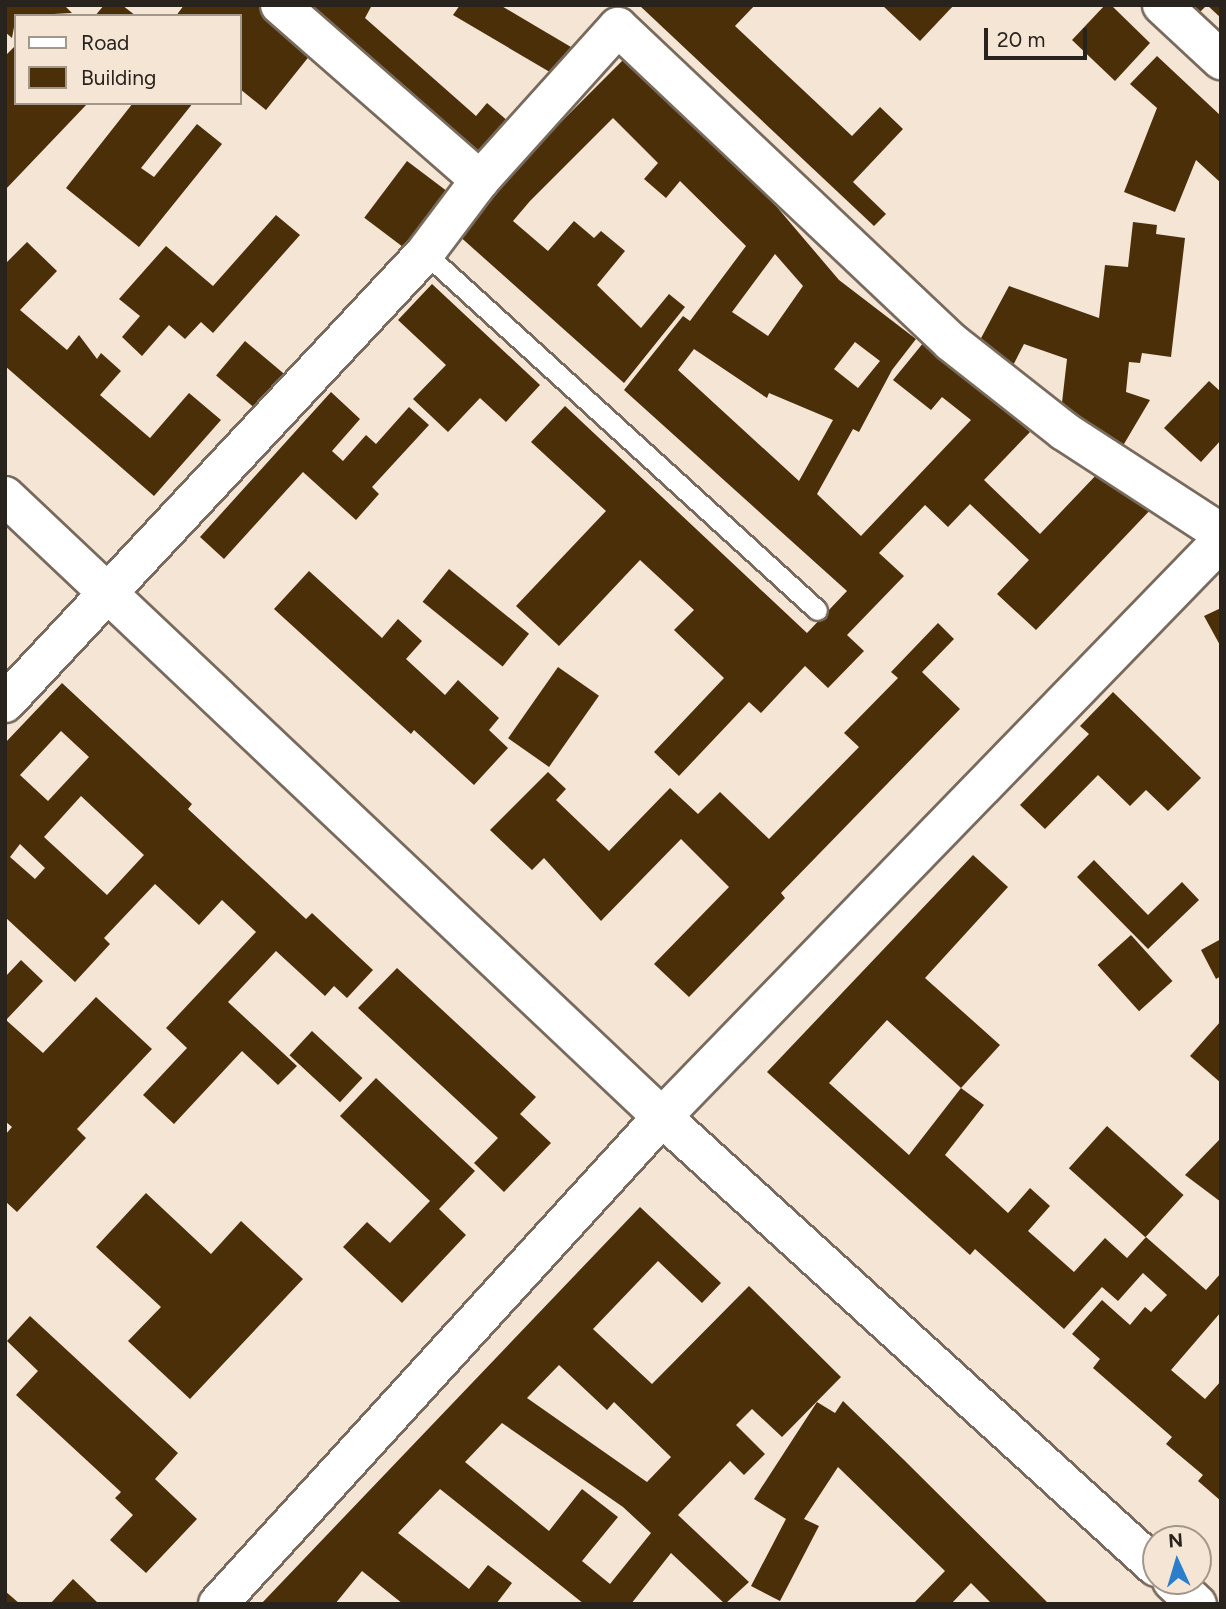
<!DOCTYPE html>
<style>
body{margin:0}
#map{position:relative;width:1226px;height:1609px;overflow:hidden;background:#f4e5d5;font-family:Figtree,sans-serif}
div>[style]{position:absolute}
.building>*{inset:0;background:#4b2f09;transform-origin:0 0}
.roads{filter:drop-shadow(2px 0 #786b5d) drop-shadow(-2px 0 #786b5d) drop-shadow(0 2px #786b5d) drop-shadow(0 -2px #786b5d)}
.service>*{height:19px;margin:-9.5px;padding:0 9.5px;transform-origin:9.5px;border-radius:9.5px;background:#fff}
.minor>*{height:38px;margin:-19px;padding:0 19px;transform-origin:19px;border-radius:19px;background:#fff}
.secondary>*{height:38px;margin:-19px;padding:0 19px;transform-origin:19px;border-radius:19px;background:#fff}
span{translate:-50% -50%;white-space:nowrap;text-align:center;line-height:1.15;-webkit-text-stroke:7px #f4e5d5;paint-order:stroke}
.frame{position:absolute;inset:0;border:7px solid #28231d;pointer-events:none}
.legend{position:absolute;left:14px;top:14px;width:228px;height:91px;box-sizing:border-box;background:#f4e5d5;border:2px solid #a2978b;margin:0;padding:9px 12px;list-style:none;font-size:21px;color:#28231d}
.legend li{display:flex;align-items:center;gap:14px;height:35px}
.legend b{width:35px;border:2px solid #a2978b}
.north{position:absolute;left:1142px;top:1525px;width:70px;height:70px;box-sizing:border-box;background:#f4e5d5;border:2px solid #a2978b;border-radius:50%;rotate:356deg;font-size:19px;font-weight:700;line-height:28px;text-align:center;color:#28231d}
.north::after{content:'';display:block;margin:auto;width:24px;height:32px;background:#2a7ecc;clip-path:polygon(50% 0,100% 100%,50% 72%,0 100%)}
.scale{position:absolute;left:984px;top:28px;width:103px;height:32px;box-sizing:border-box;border:4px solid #28231d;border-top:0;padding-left:9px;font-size:21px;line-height:24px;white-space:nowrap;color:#28231d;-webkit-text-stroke:5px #f4e5d5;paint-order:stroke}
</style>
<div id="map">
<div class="building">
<i style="clip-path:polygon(5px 5px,64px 5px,72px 13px,16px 16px,12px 38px,5px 32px)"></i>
<i style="clip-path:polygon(104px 5px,122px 5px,136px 16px,95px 16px)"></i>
<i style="clip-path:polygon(184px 5px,260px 5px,315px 49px,266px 110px,240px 89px,240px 16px,176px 16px)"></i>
<i style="clip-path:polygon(313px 5px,372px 5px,365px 18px,476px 116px,487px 103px,509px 122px,477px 158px,310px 11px)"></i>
<i style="clip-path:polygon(460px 5px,500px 5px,576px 50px,560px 78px,453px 15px)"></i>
<i style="clip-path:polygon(639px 5px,755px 5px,735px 26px,852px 136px,880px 107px,903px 129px,853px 182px,886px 214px,874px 226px)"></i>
<i style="clip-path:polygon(882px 5px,954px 5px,920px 41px)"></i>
<i style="clip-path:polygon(1105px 5px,1111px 5px,1150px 43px,1115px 81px,1072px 40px)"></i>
<i style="clip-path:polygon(1189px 5px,1207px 5px,1198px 14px)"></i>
<i style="clip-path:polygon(1207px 5px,1221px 5px,1221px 18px)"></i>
<i style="clip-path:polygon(16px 45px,16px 103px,88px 103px,5px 190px,5px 56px)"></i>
<i style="clip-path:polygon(1157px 56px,1221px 116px,1221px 183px,1196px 160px,1175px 212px,1124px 192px,1157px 108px,1130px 84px)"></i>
<i style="clip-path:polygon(evenodd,626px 57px,776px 206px,839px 280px,916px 339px,892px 370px,859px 432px,853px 429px,817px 494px,861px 536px,971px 420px,942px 397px,931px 410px,893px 380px,924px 342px,1030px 432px,984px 480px,1040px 534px,1100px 471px,1155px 505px,1036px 630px,997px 594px,1029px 560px,970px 504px,948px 527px,925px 505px,879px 553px,904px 576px,847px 635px,864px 651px,828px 688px,805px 666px,761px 713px,749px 702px,679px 776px,654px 752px,724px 678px,674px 630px,694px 610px,640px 560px,559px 646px,516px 606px,606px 511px,531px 442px,565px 406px,807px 633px,847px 591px,624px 390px,683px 316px,690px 321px,746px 246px,680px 181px,666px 198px,644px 179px,658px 163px,613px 118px,530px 201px,513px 221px,548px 251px,574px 221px,594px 238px,601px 231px,625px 251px,597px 285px,641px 328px,669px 294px,685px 307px,624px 383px,457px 234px,503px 180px,626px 57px,775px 254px,803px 286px,768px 336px,732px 312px,775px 254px,626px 57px,855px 342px,880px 361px,858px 388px,834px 369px,855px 342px,626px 57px,694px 349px,767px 398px,769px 393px,833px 420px,799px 481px,678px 370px,694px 349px)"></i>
<i style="clip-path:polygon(133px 103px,193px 103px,141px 168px,154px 177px,197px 124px,222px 144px,139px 247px,66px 188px)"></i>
<i style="left:407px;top:161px;width:56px;height:71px;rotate:37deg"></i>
<i style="clip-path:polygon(276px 215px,300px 235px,213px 333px,201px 322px,185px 339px,169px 325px,142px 356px,122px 337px,140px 316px,119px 299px,166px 246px,213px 286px)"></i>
<i style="clip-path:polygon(1133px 222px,1157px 225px,1156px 234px,1185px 238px,1171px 357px,1142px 353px,1140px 363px,1129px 362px,1126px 392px,1150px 400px,1121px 449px,1060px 420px,1067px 359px,1024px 344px,1006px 379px,973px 353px,1009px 286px,1099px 318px,1105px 265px,1128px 267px)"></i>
<i style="clip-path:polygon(27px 242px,57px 271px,20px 310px,67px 350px,79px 335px,97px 359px,101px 353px,121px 371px,100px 395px,150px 438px,189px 393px,221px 420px,154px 496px,5px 366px,5px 264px)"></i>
<i style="clip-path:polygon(432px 284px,540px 385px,506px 422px,480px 398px,448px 432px,413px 399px,446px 365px,398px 320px)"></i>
<i style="left:245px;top:341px;width:52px;height:45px;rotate:40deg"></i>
<i style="clip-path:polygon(1209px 381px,1221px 392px,1221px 440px,1201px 462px,1164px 428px)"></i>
<i style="clip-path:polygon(331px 392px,360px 419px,332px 451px,343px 461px,366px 435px,376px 444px,409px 407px,429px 425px,372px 487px,379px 494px,356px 520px,303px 472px,224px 559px,200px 537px)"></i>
<i style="left:449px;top:569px;width:103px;height:42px;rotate:39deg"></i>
<i style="clip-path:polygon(309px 571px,382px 638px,398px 619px,422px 641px,406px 659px,445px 695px,458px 680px,499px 718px,489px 730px,508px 748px,474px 785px,414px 730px,411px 734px,274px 609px)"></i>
<i style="clip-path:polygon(1221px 608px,1221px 647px,1204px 616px)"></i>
<i style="clip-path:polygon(938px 623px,954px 639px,922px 672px,960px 709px,781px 893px,785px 898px,689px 997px,654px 964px,729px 887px,681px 839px,601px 921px,544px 858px,532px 870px,490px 830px,548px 772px,566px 789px,556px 800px,609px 851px,670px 788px,698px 814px,720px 792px,769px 839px,859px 747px,844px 733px,898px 678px,891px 672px)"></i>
<i style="left:558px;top:667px;width:50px;height:87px;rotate:35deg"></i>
<i style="clip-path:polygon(evenodd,62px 683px,192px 804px,188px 809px,306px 919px,312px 913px,373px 970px,347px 998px,334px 986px,325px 996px,276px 951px,228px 1002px,297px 1066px,278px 1085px,242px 1051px,174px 1124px,143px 1095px,187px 1048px,166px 1028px,256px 932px,222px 900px,199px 925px,155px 884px,104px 938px,110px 944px,75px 982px,5px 917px,5px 743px,62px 683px,61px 731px,89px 757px,48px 801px,20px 775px,61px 731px,62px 683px,81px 796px,144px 855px,107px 895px,44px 837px,81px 796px,62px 683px,20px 844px,45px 868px,35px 879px,10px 857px,20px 844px)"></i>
<i style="clip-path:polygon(1113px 692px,1201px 778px,1168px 811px,1146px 790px,1130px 806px,1098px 775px,1045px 829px,1020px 805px,1089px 734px,1080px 726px)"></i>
<i style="clip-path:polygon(973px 855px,1008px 887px,925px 978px,1000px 1045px,961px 1088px,887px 1020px,829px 1083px,909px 1155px,961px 1088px,984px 1105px,945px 1155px,1008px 1213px,1030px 1188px,1050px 1206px,1028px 1231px,1074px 1272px,1105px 1238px,1127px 1258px,1146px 1237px,1206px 1290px,1221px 1273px,1221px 1312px,1171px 1370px,1205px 1399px,1221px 1381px,1221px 1501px,1198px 1481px,1203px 1475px,1166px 1444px,1172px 1437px,1093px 1368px,1100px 1359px,1072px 1334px,1102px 1300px,1130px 1325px,1145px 1307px,1151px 1312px,1167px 1295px,1143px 1273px,1118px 1301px,1102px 1287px,1064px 1329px,975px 1249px,970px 1255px,767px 1072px)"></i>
<i style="clip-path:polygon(1094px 860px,1148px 915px,1182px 882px,1199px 900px,1148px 949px,1077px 877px)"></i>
<i style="left:1131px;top:935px;width:62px;height:45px;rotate:48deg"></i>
<i style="clip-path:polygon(1221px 939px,1221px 976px,1216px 979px,1201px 950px)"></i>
<i style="clip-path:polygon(21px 960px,43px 981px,6px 1020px,43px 1053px,96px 997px,152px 1049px,77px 1129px,86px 1138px,17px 1212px,5px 1201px,5px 1135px,12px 1127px,5px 1121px,5px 977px)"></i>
<i style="clip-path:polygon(397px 968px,536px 1097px,520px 1114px,551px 1143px,504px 1192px,474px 1163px,498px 1138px,358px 1008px)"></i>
<i style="clip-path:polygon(1221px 1021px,1221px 1083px,1190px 1056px)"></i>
<i style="left:312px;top:1031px;width:69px;height:33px;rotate:43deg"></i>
<i style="clip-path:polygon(376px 1078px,475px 1171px,439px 1209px,466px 1235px,402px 1303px,343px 1247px,367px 1222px,390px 1243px,430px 1201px,340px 1116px)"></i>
<i style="left:1107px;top:1126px;width:103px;height:57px;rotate:42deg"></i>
<i style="clip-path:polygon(1221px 1138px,1221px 1202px,1185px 1175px)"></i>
<i style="clip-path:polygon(146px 1193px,211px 1254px,241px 1221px,303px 1279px,190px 1399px,128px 1341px,161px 1307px,96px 1247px)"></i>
<i style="clip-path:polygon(evenodd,640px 1207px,721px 1283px,702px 1303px,658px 1261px,593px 1329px,652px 1384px,749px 1286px,841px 1377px,782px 1437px,752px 1409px,736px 1425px,765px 1454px,744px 1475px,730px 1461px,678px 1515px,749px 1582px,725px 1604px,671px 1553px,631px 1604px,584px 1604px,440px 1489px,398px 1533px,469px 1589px,488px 1565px,512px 1583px,496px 1604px,403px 1604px,362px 1571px,335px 1604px,261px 1604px,640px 1207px,559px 1365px,607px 1410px,614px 1402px,671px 1457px,647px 1482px,527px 1398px,559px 1365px,640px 1207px,502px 1423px,623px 1507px,651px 1533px,610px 1584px,582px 1561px,618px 1517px,582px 1489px,549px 1531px,465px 1462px,502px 1423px)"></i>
<i style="clip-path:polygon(30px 1316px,178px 1453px,155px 1479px,197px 1519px,146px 1573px,110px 1540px,133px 1515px,115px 1498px,121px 1492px,16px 1395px,38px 1371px,7px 1341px)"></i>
<i style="clip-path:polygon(843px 1401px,903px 1459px,1049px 1604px,992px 1604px,971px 1583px,951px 1604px,913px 1604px,945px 1571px,838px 1467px,804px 1519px,819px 1526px,780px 1601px,751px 1586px,786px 1519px,754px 1499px,817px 1402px,835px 1413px)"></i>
<i style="clip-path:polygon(73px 1579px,99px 1604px,50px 1604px)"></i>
<i style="clip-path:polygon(5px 1591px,20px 1604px,5px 1604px)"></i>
</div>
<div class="roads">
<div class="service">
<i style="left:425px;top:253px;width:530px;rotate:42.32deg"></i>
</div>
<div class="minor">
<i style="left:280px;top:5px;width:266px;rotate:41.2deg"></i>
<i style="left:480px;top:180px;width:206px;rotate:-48deg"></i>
<i style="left:618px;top:27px;width:458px;rotate:43.4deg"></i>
<i style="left:951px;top:342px;width:144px;rotate:38.2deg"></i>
<i style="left:1064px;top:431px;width:187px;rotate:33deg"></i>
<i style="left:1162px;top:5px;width:81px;rotate:43deg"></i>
<i style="left:5px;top:703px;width:616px;rotate:-46.97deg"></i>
<i style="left:425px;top:253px;width:91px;rotate:-53deg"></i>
<i style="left:218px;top:1604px;width:659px;rotate:-47.64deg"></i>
<i style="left:662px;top:1117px;width:803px;rotate:-45.86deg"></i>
</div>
<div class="secondary">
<i style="left:5px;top:496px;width:904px;rotate:43.39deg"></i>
<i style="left:662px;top:1117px;width:668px;rotate:42.33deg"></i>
<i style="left:1172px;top:1581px;width:34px;rotate:43deg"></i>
</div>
</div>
<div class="frame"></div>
<ul class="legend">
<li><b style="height:9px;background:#fff"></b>Road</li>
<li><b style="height:19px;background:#4b2f09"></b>Building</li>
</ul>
<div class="north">N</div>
<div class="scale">20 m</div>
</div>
